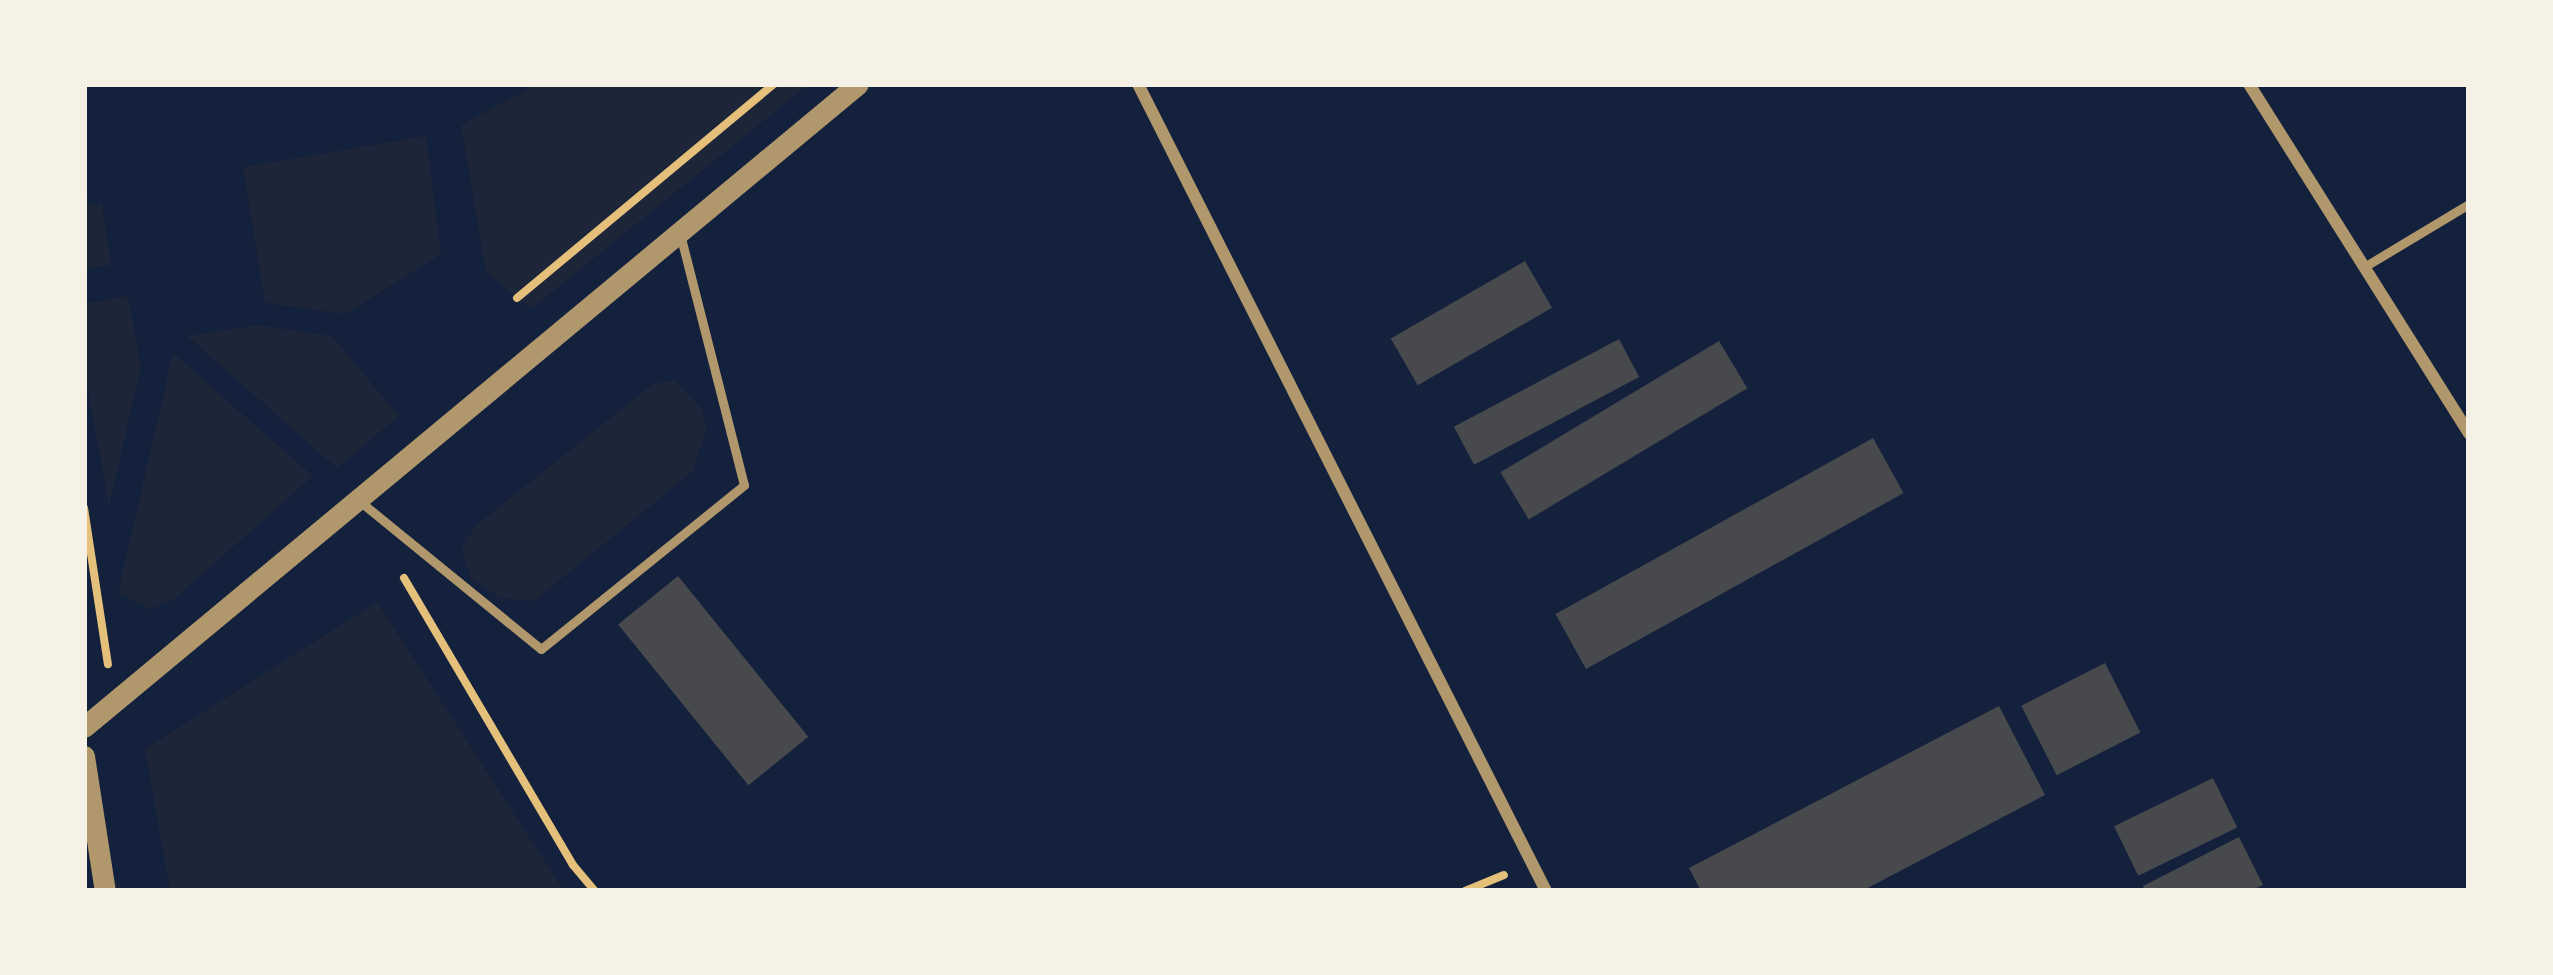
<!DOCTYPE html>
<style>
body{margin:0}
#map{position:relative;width:2553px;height:975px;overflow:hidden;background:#14213d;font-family:Barlow,sans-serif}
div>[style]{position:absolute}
.green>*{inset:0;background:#1d2539}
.building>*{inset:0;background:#48494c;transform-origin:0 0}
.path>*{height:8px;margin:-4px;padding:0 4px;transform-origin:4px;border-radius:4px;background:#e5c07b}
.service>*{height:9px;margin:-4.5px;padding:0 4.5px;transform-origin:4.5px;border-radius:4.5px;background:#b1986c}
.minor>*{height:12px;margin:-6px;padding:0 6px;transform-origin:6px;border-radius:6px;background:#b1986c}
.tertiary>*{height:21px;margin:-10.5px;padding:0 10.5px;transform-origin:10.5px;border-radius:10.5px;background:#b1986c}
span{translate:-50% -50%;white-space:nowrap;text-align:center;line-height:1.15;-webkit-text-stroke:12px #f6f1e7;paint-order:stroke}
.frame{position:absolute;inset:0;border:87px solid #f6f1e7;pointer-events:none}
</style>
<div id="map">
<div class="green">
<i style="clip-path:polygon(537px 84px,809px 84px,531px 309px,486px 272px,461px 125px)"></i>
<i style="clip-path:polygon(426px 136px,441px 254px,346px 314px,265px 303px,243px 167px)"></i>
<i style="clip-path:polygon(84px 177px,89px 205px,102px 203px,111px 265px,84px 269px)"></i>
<i style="clip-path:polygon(128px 296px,141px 368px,109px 505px,84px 368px,84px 304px)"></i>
<i style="clip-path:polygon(257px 325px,332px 336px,399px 416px,337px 468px,187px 336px)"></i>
<i style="clip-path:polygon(173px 353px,313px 476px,174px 599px,151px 609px,118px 593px)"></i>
<i style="clip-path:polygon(674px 380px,702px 409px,707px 428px,692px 472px,534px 601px,500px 598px,471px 578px,462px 549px,474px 527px,653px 384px)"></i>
<i style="clip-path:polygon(377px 602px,564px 891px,170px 891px,145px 749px)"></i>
</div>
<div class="building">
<i style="left:1525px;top:261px;width:54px;height:155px;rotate:60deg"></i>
<i style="left:1619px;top:339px;width:43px;height:187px;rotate:62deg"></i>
<i style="left:1719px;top:341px;width:55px;height:255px;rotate:59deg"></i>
<i style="left:1873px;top:438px;width:63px;height:363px;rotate:61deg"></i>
<i style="left:678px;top:576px;width:207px;height:77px;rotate:51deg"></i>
<i style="left:2105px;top:663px;width:78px;height:94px;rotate:63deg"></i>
<i style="clip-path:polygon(1999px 706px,2045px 795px,1862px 891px,1701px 891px,1689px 868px)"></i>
<i style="left:2213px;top:778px;width:55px;height:110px;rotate:64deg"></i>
<i style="clip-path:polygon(2239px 837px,2263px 885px,2250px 891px,2145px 891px,2143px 886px)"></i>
</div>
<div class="path">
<i style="left:517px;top:298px;width:334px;rotate:-39.8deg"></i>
<i style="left:84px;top:508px;width:158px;rotate:81.3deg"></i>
<i style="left:404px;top:578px;width:333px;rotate:59.5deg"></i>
<i style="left:573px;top:865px;width:34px;rotate:50deg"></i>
<i style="left:1465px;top:891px;width:42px;rotate:-22.3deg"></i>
</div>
<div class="service">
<i style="left:2364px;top:267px;width:122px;rotate:-31deg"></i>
<i style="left:357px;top:499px;width:237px;rotate:39.2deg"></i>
<i style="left:541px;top:649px;width:261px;rotate:-38.9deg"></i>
<i style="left:744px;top:485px;width:259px;rotate:-104.3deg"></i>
</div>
<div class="minor">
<i style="left:1138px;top:84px;width:904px;rotate:63.18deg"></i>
<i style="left:2249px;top:84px;width:413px;rotate:57.8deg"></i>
</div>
<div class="tertiary">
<i style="left:84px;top:727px;width:1006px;rotate:-39.72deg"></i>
<i style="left:84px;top:756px;width:137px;rotate:81.2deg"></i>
</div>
<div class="frame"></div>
</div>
